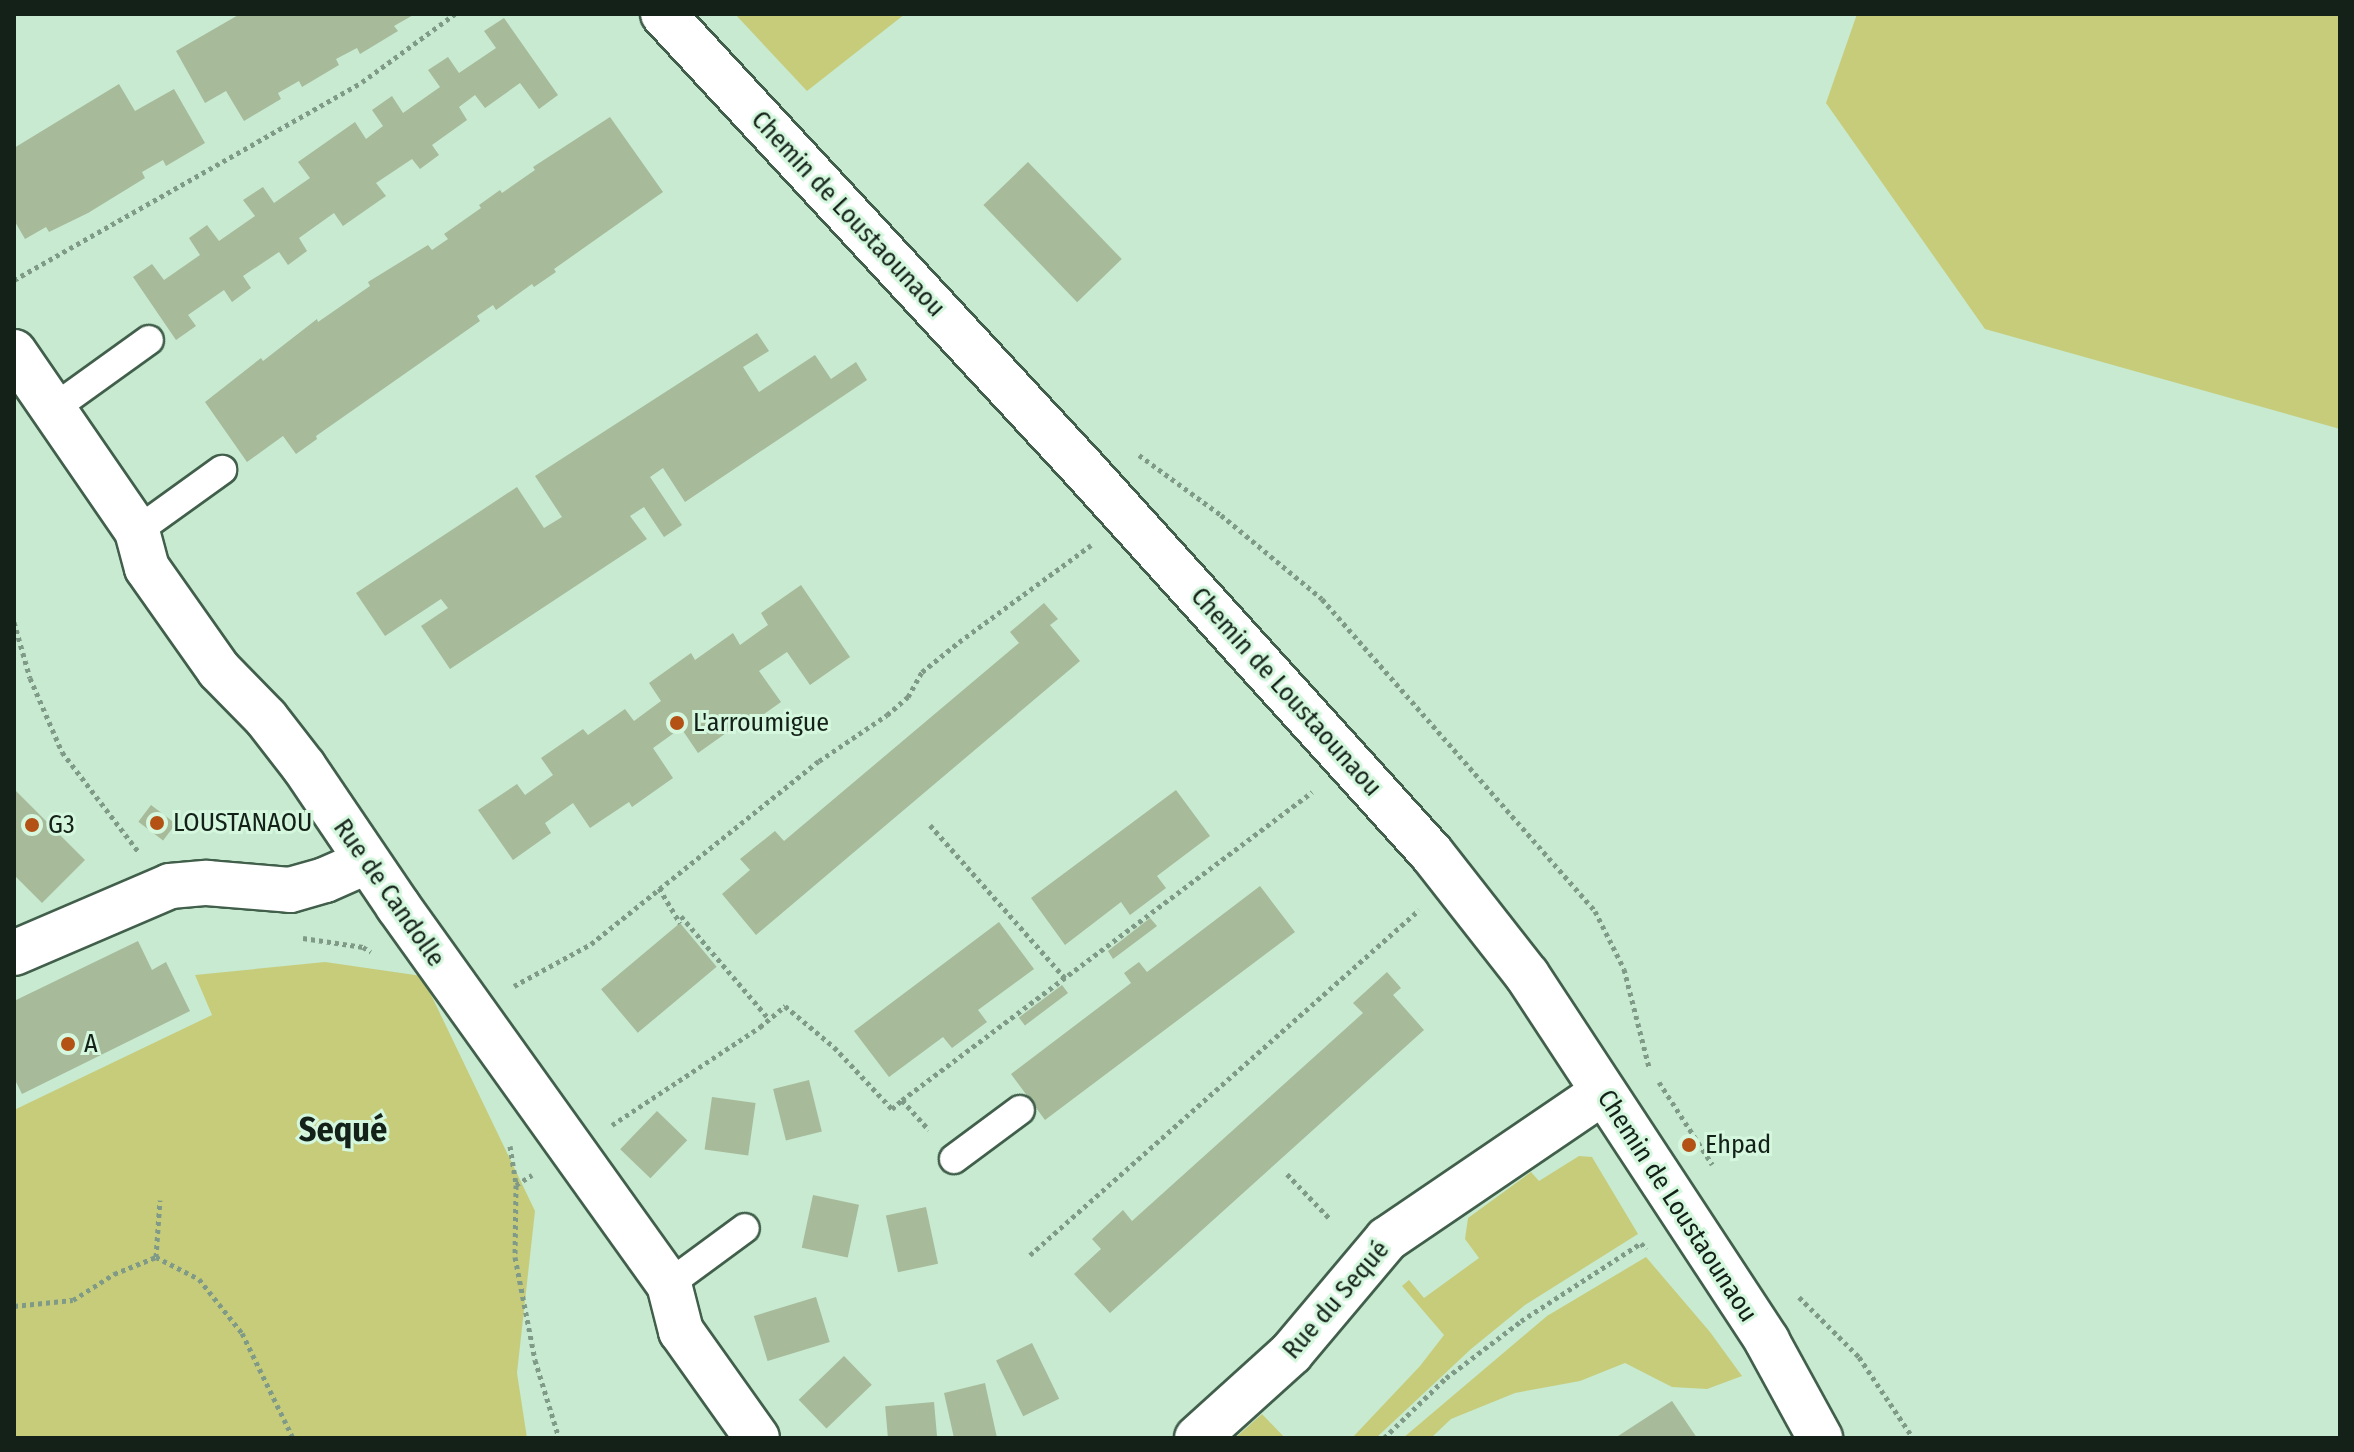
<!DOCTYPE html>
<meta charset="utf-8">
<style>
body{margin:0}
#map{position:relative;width:2354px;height:1452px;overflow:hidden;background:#c7ead1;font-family:"Fira Sans Condensed",sans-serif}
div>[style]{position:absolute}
.green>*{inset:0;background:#c7cc7b}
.building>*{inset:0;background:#a7ba9a;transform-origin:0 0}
.path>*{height:5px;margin-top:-2.5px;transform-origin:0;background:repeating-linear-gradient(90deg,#809a88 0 4px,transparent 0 8px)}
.roads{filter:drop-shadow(2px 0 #415f4b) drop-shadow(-2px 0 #415f4b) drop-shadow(0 2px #415f4b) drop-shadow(0 -2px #415f4b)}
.lane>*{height:28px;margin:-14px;padding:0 14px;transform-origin:14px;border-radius:14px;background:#fff}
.street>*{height:44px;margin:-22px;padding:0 22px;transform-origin:22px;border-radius:22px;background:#fff}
.dots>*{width:22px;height:22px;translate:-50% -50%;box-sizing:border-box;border:4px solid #d4f7de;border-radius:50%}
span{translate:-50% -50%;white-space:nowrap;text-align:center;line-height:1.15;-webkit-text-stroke:6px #d4f7de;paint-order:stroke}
.street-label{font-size:26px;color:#142118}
.poi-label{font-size:26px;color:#142118}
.left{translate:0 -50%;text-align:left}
.district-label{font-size:34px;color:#142118;font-weight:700}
.frame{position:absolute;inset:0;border:16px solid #142118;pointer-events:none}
</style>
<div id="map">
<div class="green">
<i style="clip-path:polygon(735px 14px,905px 14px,807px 91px)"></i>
<i style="clip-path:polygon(1857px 14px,2340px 14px,2340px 429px,1985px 329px,1826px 103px)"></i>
<i style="clip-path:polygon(325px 962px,422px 976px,535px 1211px,517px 1373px,527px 1438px,14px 1438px,14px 1110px,212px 1015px,195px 975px)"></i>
<i style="clip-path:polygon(1579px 1156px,1592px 1157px,1638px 1234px,1525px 1305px,1471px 1349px,1376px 1438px,1352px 1438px,1420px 1366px,1444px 1335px,1402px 1286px,1409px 1280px,1424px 1298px,1479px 1258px,1465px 1239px,1468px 1218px,1531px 1172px,1539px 1181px)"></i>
<i style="clip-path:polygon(1646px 1257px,1710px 1332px,1742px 1376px,1707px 1389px,1672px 1387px,1625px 1363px,1580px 1381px,1515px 1393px,1451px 1419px,1431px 1438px,1403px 1438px,1547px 1316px)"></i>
<i style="clip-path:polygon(1262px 1414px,1285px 1438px,1235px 1438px)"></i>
</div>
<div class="building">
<i style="clip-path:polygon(240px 14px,415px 14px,394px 26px,398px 31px,360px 54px,357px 48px,336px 59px,339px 65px,302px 87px,299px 81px,278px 93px,281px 99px,244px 121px,226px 91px,205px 103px,176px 51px)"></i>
<i style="clip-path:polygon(504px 18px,558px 95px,539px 109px,520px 83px,485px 108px,475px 95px,459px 107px,467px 120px,432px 145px,439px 155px,420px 169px,412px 159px,376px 183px,386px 196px,343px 226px,334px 213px,299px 238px,307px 251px,288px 265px,279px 252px,243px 276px,251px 288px,232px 302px,224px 290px,188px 315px,196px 326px,176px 340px,133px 277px,152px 264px,164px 280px,200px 255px,189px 238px,207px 225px,219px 241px,255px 216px,243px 200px,263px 187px,274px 203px,310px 178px,298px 162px,355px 122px,366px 139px,383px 126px,372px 110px,392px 96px,403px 113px,440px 87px,428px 70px,448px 57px,459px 73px,496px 48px,484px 31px)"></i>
<i style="clip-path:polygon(119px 84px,135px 111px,174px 89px,205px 143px,166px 166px,163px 160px,142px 172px,145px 178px,88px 213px,49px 232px,46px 227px,25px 239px,14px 220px,14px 148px)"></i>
<i style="clip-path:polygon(610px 117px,663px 192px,554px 269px,556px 272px,534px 287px,532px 284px,496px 310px,493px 305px,477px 316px,480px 321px,316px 436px,317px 439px,296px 454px,283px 436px,247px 462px,205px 402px,261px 358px,263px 361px,317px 319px,318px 322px,370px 286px,368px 282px,428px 245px,432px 250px,448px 239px,444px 234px,481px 208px,479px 205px,500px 190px,502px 193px,535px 170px,533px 167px)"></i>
<i style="left:1028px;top:162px;width:135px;height:62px;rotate:46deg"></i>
<i style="clip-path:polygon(757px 333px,769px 351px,743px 367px,759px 392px,815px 355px,831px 379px,856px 362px,867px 380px,685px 502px,663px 468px,650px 477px,682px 525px,664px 537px,644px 507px,630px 516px,647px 539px,450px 669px,421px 626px,448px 608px,441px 599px,385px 636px,356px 593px,517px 487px,544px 528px,562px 517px,535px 476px)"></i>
<i style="clip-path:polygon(801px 585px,850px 657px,810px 685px,787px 652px,759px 671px,781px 702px,740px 731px,736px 726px,698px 753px,681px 728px,653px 748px,673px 778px,632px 807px,629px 802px,590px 828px,573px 803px,545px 823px,551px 833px,513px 860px,478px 810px,517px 784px,525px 795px,553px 775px,541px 758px,583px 729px,588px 735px,625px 709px,634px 721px,661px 701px,649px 683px,691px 653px,695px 660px,733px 633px,740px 645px,768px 625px,761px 613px)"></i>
<i style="clip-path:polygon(1044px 603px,1058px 619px,1050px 625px,1080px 661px,756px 935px,722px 894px,750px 870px,740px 859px,775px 831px,784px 841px,1019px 643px,1010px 632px)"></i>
<i style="clip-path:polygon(14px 789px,85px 860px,42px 903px,14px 875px)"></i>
<i style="clip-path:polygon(1176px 790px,1210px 836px,1157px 876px,1166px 888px,1130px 915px,1121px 902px,1065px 945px,1031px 898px)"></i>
<i style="left:151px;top:805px;width:31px;height:21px;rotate:37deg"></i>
<i style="clip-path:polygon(1260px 886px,1295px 932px,1045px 1120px,1011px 1074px,1131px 983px,1124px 973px,1139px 962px,1147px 972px)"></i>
<i style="clip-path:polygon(1150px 918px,1157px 926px,1113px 959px,1108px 951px)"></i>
<i style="clip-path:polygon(999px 922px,1034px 969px,978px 1010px,987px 1022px,952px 1048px,943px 1037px,889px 1077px,854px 1031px)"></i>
<i style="left:680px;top:923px;width:57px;height:103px;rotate:50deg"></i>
<i style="clip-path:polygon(138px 941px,152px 970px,166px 962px,190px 1011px,22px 1094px,14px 1078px,14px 1001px)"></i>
<i style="clip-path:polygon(1387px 972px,1401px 988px,1393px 995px,1424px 1030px,1110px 1313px,1074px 1274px,1101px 1249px,1092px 1239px,1123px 1210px,1132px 1221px,1363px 1013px,1353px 1003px)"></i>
<i style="left:1062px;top:985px;width:10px;height:54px;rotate:53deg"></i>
<i style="left:809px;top:1080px;width:53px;height:37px;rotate:76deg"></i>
<i style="left:712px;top:1097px;width:44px;height:53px;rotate:8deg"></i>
<i style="left:657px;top:1111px;width:42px;height:53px;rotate:44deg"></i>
<i style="left:813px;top:1195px;width:47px;height:54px;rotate:12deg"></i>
<i style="left:926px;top:1207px;width:58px;height:41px;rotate:78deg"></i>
<i style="left:816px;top:1297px;width:47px;height:65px;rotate:73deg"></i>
<i style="left:1032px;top:1343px;width:62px;height:40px;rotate:64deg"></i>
<i style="left:844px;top:1356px;width:40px;height:63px;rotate:46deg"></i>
<i style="clip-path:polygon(985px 1383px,997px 1438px,954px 1438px,944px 1393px)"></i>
<i style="clip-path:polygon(1672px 1401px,1697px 1438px,1615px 1438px)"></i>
<i style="left:934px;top:1402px;width:36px;height:49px;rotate:85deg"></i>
</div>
<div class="path">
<i style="left:14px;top:280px;width:400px;rotate:-29.6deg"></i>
<i style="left:362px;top:82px;width:115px;rotate:-36.2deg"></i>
<i style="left:1139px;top:455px;width:102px;rotate:36.2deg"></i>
<i style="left:1221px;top:515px;width:131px;rotate:39.7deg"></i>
<i style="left:1322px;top:599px;width:415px;rotate:48.8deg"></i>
<i style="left:1595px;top:911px;width:65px;rotate:63.4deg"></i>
<i style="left:1624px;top:969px;width:101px;rotate:75.7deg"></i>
<i style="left:14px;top:622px;width:58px;rotate:74.1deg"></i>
<i style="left:30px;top:678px;width:81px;rotate:66.6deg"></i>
<i style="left:62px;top:752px;width:125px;rotate:52.5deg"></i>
<i style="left:930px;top:825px;width:204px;rotate:48.6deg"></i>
<i style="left:659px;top:888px;width:41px;rotate:59deg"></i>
<i style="left:681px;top:916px;width:135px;rotate:49.5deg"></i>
<i style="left:303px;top:938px;width:61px;rotate:8.5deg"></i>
<i style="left:363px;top:947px;width:9px;rotate:32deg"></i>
<i style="left:514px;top:986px;width:88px;rotate:-28.6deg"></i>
<i style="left:591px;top:944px;width:292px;rotate:-38.8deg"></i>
<i style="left:819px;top:761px;width:82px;rotate:-34.1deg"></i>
<i style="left:887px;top:715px;width:28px;rotate:-41deg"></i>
<i style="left:908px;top:697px;width:29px;rotate:-61deg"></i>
<i style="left:922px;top:672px;width:48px;rotate:-39deg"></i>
<i style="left:959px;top:642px;width:164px;rotate:-36.3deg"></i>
<i style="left:1659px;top:1082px;width:98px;rotate:57.1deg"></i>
<i style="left:902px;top:1100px;width:513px;rotate:-36.91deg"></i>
<i style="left:612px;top:1125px;width:178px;rotate:-33.5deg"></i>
<i style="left:760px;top:1027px;width:33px;rotate:-40deg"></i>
<i style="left:785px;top:1006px;width:64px;rotate:39.9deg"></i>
<i style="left:834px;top:1047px;width:85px;rotate:46.9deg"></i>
<i style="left:892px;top:1109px;width:13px;rotate:-42deg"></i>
<i style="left:902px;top:1100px;width:40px;rotate:48deg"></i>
<i style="left:510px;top:1146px;width:39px;rotate:81deg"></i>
<i style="left:516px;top:1185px;width:72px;rotate:90.8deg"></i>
<i style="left:515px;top:1257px;width:105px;rotate:79deg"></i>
<i style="left:535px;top:1360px;width:82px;rotate:72.9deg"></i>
<i style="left:1287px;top:1174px;width:62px;rotate:46.3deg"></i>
<i style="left:516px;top:1185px;width:19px;rotate:-32deg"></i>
<i style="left:1030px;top:1255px;width:520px;rotate:-41.57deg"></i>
<i style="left:156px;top:1257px;width:57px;rotate:-86deg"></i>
<i style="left:1799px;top:1297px;width:85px;rotate:45deg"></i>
<i style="left:1859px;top:1357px;width:97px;rotate:56.3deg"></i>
<i style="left:14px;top:1306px;width:59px;rotate:-5.8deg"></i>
<i style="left:73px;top:1300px;width:49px;rotate:-32.4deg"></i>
<i style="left:114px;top:1274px;width:45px;rotate:-22deg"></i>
<i style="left:156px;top:1257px;width:48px;rotate:27.1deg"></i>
<i style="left:199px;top:1279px;width:69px;rotate:51.5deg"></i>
<i style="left:242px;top:1333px;width:117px;rotate:64.1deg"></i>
<i style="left:1384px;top:1438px;width:86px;rotate:-44.1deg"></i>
<i style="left:1446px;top:1378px;width:94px;rotate:-37.2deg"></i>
<i style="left:1521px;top:1321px;width:143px;rotate:-33deg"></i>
<i style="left:1641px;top:1243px;width:8px;rotate:50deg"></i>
</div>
<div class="roads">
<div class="lane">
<i style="left:53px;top:409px;width:118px;rotate:-35.7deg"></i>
<i style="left:137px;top:531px;width:105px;rotate:-35.7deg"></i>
<i style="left:954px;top:1159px;width:82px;rotate:-36.6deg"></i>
<i style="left:669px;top:1284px;width:94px;rotate:-36.4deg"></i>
</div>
<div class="street">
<i style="left:663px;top:14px;width:618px;rotate:47.23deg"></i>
<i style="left:1083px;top:468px;width:520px;rotate:47.88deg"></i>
<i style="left:1432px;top:854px;width:154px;rotate:51.9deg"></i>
<i style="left:1527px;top:975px;width:438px;rotate:56.7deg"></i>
<i style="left:1767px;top:1341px;width:111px;rotate:61.3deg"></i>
<i style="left:14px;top:352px;width:217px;rotate:55.5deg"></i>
<i style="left:137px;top:531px;width:38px;rotate:75deg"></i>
<i style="left:147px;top:568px;width:125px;rotate:54.8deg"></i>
<i style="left:219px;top:670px;width:67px;rotate:45.6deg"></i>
<i style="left:266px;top:718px;width:62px;rotate:52.2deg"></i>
<i style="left:304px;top:767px;width:168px;rotate:55.9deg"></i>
<i style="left:398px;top:906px;width:465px;rotate:54.4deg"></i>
<i style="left:669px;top:1284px;width:49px;rotate:75.7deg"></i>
<i style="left:681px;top:1331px;width:131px;rotate:54.6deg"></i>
<i style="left:14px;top:953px;width:170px;rotate:-23.2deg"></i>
<i style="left:170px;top:886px;width:37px;rotate:-5deg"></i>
<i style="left:207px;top:883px;width:83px;rotate:4.8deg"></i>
<i style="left:290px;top:890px;width:36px;rotate:-16deg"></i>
<i style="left:325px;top:880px;width:45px;rotate:-23.7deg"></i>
<i style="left:1197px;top:1438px;width:127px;rotate:-42.1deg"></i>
<i style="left:1291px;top:1353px;width:149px;rotate:-49.9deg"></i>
<i style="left:1387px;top:1239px;width:260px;rotate:-34.2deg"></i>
</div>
</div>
<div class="dots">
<i style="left:677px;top:723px;background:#b45215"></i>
<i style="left:157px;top:823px;background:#b45215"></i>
<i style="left:32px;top:825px;background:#b45215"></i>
<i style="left:68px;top:1044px;background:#b45215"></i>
<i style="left:1689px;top:1145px;background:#b45215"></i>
</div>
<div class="street-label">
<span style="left:848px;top:214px;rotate:47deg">Chemin de Loustaounaou</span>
<span style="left:1286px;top:692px;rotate:48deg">Chemin de Loustaounaou</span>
<span style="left:389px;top:893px;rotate:55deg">Rue de Candolle</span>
<span style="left:1677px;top:1206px;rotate:57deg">Chemin de Loustaounaou</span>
<span style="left:1336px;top:1300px;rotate:-49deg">Rue du Sequé</span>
</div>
<div class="poi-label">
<span class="left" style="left:693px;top:723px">L'arroumigue</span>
<span class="left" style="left:173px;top:823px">LOUSTANAOU</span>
<span class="left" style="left:48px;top:825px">G3</span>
<span class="left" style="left:84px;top:1044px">A</span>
<span class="left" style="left:1705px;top:1145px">Ehpad</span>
</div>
<div class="district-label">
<span style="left:343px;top:1130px">Sequé</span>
</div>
<div class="frame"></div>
</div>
